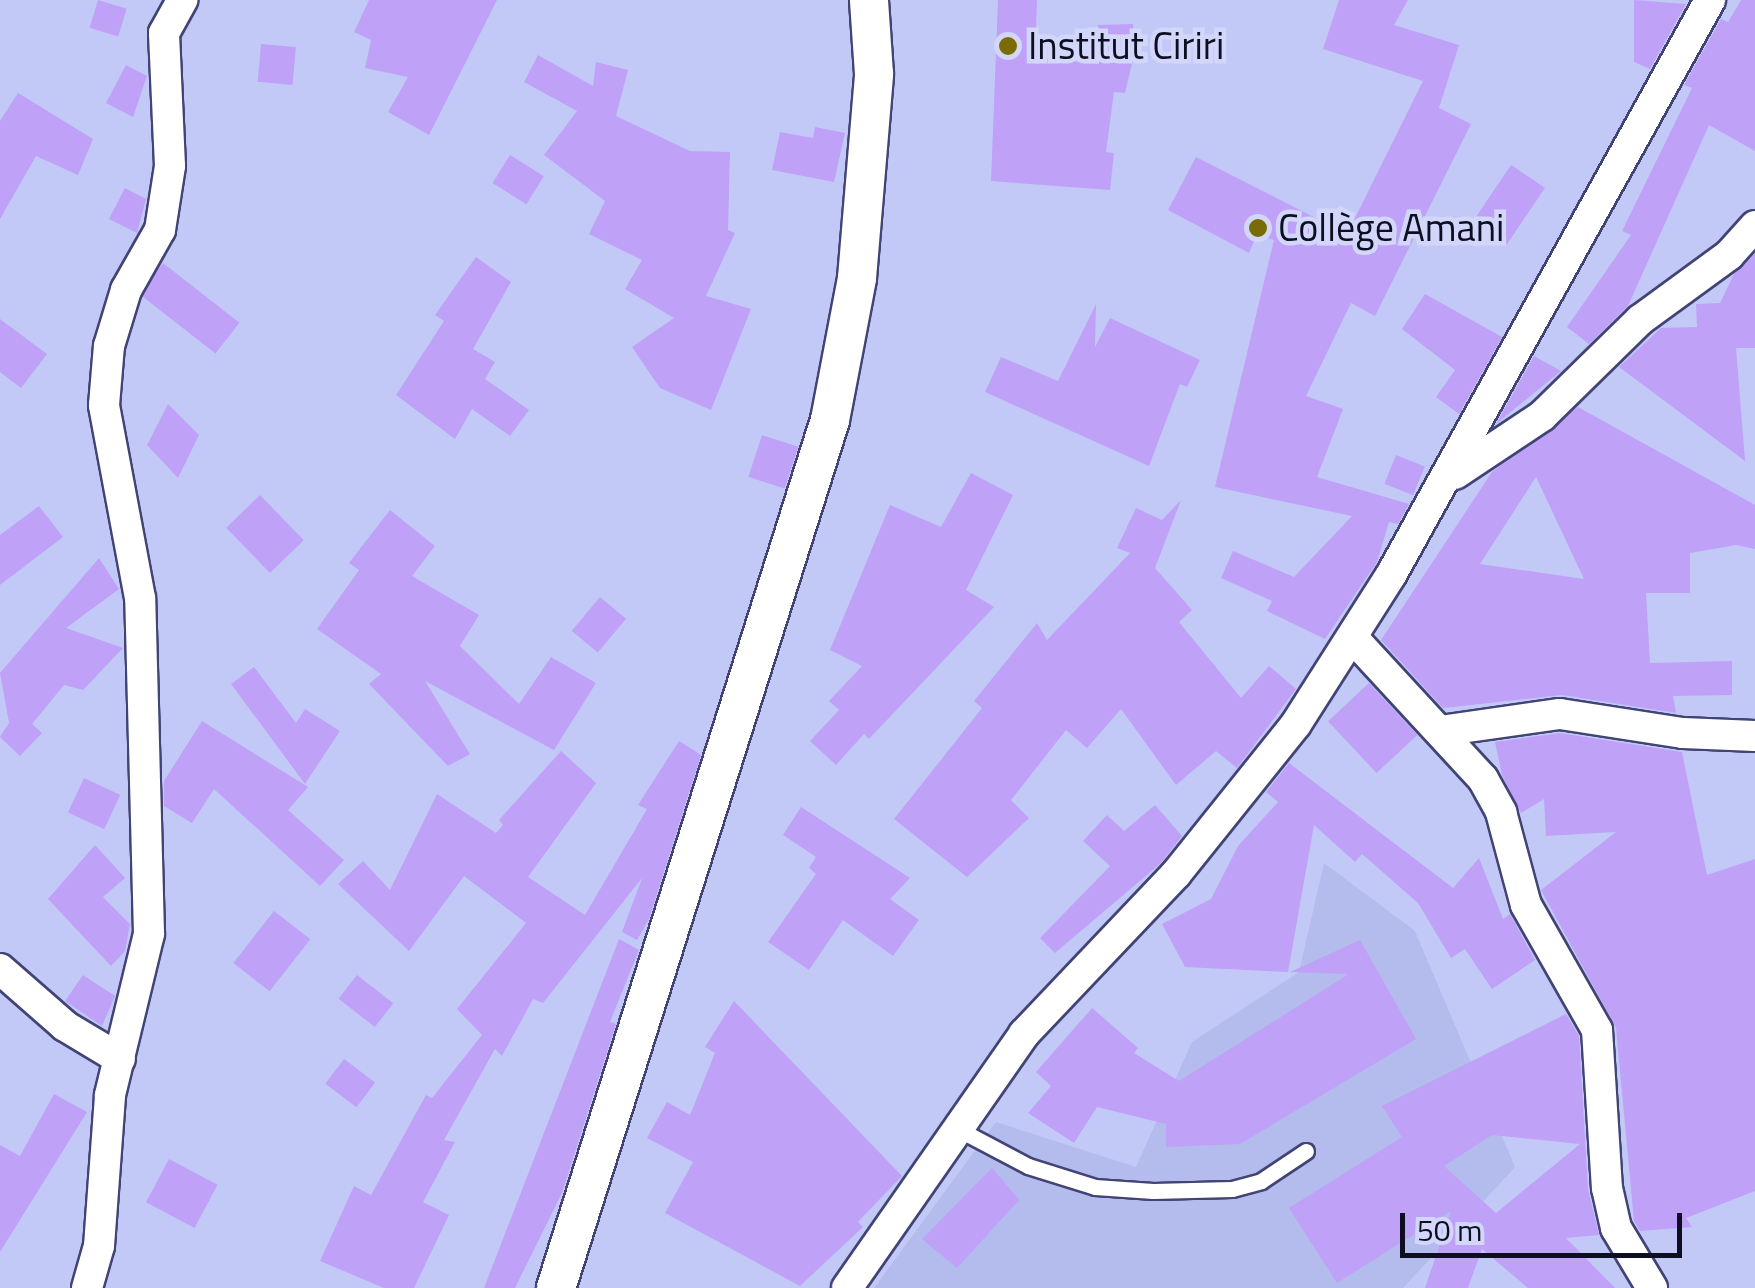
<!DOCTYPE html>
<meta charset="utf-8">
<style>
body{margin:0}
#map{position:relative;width:1755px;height:1288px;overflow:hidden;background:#c3c9f7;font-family:"Titillium Web",sans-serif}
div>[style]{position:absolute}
.built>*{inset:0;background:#b4bbed}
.building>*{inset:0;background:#bfa1f8;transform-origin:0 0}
.roads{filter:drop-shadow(2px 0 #414475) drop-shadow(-2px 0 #414475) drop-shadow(0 2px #414475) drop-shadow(0 -2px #414475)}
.service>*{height:15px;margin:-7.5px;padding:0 7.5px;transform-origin:7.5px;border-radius:7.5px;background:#fff}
.minor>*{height:30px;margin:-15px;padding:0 15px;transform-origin:15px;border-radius:15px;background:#fff}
.tertiary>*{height:38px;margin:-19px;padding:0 19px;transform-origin:19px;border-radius:19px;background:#fff}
.dots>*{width:28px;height:28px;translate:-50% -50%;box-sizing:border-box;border:5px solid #d2d7fa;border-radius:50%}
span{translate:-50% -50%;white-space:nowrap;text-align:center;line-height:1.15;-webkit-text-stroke:9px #d2d7fa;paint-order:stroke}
.poi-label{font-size:38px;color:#0d0e22}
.left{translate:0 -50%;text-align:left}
.scale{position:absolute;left:1400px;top:1213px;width:282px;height:45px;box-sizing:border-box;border:5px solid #0d0e22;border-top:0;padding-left:12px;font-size:30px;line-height:35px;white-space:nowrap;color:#0d0e22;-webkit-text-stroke:8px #d2d7fa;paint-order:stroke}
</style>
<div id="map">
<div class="built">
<i style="clip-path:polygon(1324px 863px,1415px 931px,1515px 1167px,1403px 1288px,874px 1288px,996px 1122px,1136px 1167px,1192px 1042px,1299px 972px)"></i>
</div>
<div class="building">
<i style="left:98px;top:0;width:30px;height:29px;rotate:17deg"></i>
<i style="clip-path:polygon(369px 0,497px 0,429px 135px,388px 112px,408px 77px,365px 68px,371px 40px,354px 32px)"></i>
<i style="clip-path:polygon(998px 0,1037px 0,1035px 57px,1099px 64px,1098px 25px,1133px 24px,1134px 55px,1125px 93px,1114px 92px,1106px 152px,1114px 153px,1110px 190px,991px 181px)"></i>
<i style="clip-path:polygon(1339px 0,1408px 0,1394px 25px,1459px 45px,1439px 108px,1471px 124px,1375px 316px,1351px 303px,1306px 396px,1343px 409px,1317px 477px,1409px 504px,1398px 524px,1389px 522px,1377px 562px,1325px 639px,1267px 611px,1272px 601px,1221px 578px,1233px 551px,1294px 577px,1352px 516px,1215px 487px,1274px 240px,1257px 234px,1249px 253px,1168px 210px,1196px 157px,1347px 234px,1423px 81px,1323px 49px)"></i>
<i style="clip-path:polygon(1634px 0,1686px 4px,1650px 69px,1634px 62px)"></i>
<i style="clip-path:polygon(1741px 0,1755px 0,1755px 151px,1709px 125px,1628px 306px,1589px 344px,1567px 327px,1631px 235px,1622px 231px,1692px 88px,1684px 85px,1721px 19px,1728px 22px)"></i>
<i style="left:261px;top:44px;width:35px;height:38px;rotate:5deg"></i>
<i style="clip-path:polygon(538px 55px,593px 86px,596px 62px,628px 70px,616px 116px,690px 151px,730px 152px,728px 230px,735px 233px,706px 296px,751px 309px,711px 410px,660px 388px,632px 347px,674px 318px,625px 289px,642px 260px,589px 234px,605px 201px,544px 155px,577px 111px,524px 82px)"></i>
<i style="clip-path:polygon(126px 65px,147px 76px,133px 117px,106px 103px)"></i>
<i style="clip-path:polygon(18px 93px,93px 139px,78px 175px,36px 156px,0 219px,0 121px)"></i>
<i style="clip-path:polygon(815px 127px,845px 133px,834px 182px,772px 170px,780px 132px,813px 138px)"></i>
<i style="left:510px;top:155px;width:40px;height:33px;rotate:32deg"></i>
<i style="left:1511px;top:165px;width:41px;height:68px;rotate:34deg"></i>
<i style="clip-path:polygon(125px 188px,146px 199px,137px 233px,109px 219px)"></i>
<i style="clip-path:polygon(1755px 254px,1755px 348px,1736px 348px,1745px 461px,1619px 367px,1661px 328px,1697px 327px,1696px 304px,1720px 303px,1734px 274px)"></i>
<i style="clip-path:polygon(476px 257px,511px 282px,473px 349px,495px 362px,485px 379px,529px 410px,510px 436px,472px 409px,455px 439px,396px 395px,444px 321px,435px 315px)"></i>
<i style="left:163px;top:263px;width:97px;height:39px;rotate:38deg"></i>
<i style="clip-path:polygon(1425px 294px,1502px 337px,1459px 414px,1436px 397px,1455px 370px,1402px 329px)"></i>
<i style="clip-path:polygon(1096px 304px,1095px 347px,1110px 318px,1200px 360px,1187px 387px,1180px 384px,1149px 466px,985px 392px,1001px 357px,1058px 381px)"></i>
<i style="clip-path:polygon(0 319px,47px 354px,21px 388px,0 372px)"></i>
<i style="clip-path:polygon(1534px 356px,1561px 371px,1496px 424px)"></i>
<i style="clip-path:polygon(168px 404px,199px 435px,178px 478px,147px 445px)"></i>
<i style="clip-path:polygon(evenodd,1578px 407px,1755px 505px,1755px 549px,1736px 545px,1690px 553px,1690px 593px,1646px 593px,1650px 663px,1732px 661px,1732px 695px,1673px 696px,1676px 713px,1562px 695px,1443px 708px,1381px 640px,1492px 472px,1578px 407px,1536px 477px,1584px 579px,1480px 564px,1536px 477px)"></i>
<i style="left:762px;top:435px;width:38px;height:44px;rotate:18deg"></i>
<i style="left:1396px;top:455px;width:31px;height:31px;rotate:22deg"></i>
<i style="clip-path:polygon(971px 473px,1013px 495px,966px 590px,994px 607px,869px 739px,864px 734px,836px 765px,810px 741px,839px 710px,829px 701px,862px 666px,830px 650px,890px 505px,941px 527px)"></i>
<i style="left:260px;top:495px;width:63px;height:47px;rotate:46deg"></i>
<i style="clip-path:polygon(1181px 500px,1155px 568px,1192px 610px,1179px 622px,1241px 698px,1269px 666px,1296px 689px,1237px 768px,1216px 751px,1176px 785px,1121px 709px,1087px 748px,1066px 730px,1011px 800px,1029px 818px,967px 877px,894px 819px,982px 708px,974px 701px,1037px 623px,1047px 640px,1130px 553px,1117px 548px,1136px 508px,1162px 520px)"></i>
<i style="clip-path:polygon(39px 506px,63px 537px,0 585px,0 535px)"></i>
<i style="clip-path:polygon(390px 510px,435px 546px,412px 576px,479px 615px,460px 646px,519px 704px,551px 657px,596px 683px,554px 750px,425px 681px,470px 754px,448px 766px,369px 684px,381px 674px,317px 629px,359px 570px,349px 563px)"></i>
<i style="clip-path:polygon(99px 558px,119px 589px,66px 628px,123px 648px,83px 690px,64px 685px,32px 724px,42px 733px,20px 756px,0 737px,9px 723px,0 673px)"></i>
<i style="left:600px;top:597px;width:34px;height:44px;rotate:40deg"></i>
<i style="clip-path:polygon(254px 667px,296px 723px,305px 709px,340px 731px,305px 784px,231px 684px)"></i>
<i style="left:1369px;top:683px;width:71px;height:56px;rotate:47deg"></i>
<i style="clip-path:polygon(202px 721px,308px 787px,288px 810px,344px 860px,320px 886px,214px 789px,192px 823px,164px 806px,164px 781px)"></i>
<i style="clip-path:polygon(1560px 733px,1682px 752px,1707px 875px,1755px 859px,1755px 1191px,1686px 1218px,1692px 1227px,1640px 1231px,1634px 1221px,1616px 1028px,1541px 890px,1616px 832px,1546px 836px,1544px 799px,1521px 813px,1502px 775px,1495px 742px)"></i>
<i style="clip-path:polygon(679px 741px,701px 755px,649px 919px,637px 940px,622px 932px,642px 878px,543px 1003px,533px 999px,502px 1056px,495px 1049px,444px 1140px,455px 1142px,423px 1202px,449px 1215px,414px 1288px,384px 1288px,320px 1261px,354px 1186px,371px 1195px,426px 1095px,432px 1098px,482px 1035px,457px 1009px,526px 923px,464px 876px,409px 951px,338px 884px,363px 861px,390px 890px,437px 794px,496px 833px,503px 825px,499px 820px,561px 751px,596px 783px,528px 877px,585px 915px,647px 809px,638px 805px)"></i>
<i style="clip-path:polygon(1289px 763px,1453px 888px,1479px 858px,1503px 919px,1510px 914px,1535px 960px,1492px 989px,1465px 949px,1451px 958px,1418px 903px,1362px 854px,1355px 862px,1314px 825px,1288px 972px,1185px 967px,1162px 924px,1211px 899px,1238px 846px,1278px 802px,1266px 792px)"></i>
<i style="left:84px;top:778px;width:40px;height:38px;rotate:25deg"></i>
<i style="clip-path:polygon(1155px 805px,1182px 836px,1161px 863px,1055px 953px,1040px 938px,1110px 866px,1083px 841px,1107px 815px,1124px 831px)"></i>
<i style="clip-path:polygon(801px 807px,910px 878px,890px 899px,919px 920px,893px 956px,843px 920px,809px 970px,768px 942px,816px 874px,809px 868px,816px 857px,783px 835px)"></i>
<i style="clip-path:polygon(95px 845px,125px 878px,103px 897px,130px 924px,125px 951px,111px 966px,48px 899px)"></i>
<i style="left:274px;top:911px;width:46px;height:66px;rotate:38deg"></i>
<i style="clip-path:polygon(619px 939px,639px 950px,610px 1022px,616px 1024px,562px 1193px,515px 1288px,484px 1288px)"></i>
<i style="clip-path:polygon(1360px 940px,1416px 1039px,1240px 1144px,1166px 1147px,1166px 1124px,1097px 1107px,1074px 1143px,1028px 1113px,1051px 1086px,1036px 1072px,1092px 1008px,1138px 1048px,1134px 1053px,1179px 1081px,1349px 974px,1290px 972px)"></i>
<i style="clip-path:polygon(83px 975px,115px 996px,102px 1026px,65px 1001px)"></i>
<i style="left:357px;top:975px;width:46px;height:30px;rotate:38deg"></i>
<i style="clip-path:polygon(734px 1001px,902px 1176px,858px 1222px,863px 1227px,800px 1286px,665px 1213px,693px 1162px,647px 1138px,667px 1102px,690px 1115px,715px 1053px,705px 1047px)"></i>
<i style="clip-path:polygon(evenodd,1566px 1014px,1579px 1036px,1588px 1189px,1599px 1235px,1566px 1238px,1615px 1288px,1528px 1288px,1482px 1249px,1468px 1288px,1425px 1288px,1451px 1211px,1337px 1283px,1289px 1208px,1402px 1137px,1382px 1106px,1566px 1014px,1492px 1135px,1580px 1144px,1496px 1213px,1444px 1166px,1492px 1135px)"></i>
<i style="left:344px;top:1059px;width:39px;height:31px;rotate:37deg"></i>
<i style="clip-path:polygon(54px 1094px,87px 1112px,0 1252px,0 1145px,20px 1156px)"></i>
<i style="left:169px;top:1159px;width:55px;height:49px;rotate:28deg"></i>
<i style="clip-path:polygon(992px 1168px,1019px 1200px,957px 1268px,922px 1239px)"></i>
</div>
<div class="roads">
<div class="service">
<i style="left:958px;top:1129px;width:79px;rotate:27.9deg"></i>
<i style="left:1028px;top:1166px;width:70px;rotate:17.4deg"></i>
<i style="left:1095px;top:1187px;width:58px;rotate:3.9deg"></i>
<i style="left:1153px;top:1191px;width:79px;rotate:-1.5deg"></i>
<i style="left:1232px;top:1189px;width:30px;rotate:-15deg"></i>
<i style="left:1261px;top:1181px;width:54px;rotate:-33.7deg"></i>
</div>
<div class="minor">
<i style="left:1455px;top:474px;width:105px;rotate:-33.7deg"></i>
<i style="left:1542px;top:416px;width:137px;rotate:-44.4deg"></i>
<i style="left:1640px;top:320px;width:110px;rotate:-36.1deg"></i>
<i style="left:1729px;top:255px;width:39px;rotate:-48deg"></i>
<i style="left:1352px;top:637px;width:193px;rotate:47.3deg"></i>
<i style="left:1483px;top:779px;width:38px;rotate:61deg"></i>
<i style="left:1501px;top:812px;width:96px;rotate:75deg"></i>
<i style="left:1526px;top:905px;width:144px;rotate:60.4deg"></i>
<i style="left:1597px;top:1030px;width:158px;rotate:86.4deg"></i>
<i style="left:1607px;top:1188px;width:41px;rotate:77.3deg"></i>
<i style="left:1616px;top:1228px;width:70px;rotate:59deg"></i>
<i style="left:1440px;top:731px;width:121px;rotate:-8.1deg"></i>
<i style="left:1560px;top:714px;width:124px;rotate:8.8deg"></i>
<i style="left:1683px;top:733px;width:72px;rotate:2.4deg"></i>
<i style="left:0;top:969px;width:86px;rotate:41.2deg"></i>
<i style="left:65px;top:1026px;width:64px;rotate:31deg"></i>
<i style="left:87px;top:1288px;width:44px;rotate:-74.1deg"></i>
<i style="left:99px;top:1246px;width:151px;rotate:-85.8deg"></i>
<i style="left:110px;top:1095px;width:166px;rotate:-76.4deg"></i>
<i style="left:149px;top:934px;width:336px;rotate:-91.5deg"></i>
<i style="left:140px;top:598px;width:196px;rotate:-100.6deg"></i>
<i style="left:104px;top:405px;width:59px;rotate:-85.2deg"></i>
<i style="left:109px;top:346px;width:59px;rotate:-73.1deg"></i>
<i style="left:126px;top:290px;width:69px;rotate:-60.5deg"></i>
<i style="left:160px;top:230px;width:65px;rotate:-81.1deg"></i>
<i style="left:170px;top:166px;width:133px;rotate:-92.6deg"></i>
<i style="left:164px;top:33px;width:38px;rotate:-61deg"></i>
<i style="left:847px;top:1288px;width:310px;rotate:-55.1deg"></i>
<i style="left:1024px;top:1034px;width:221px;rotate:-46.5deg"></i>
<i style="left:1176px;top:874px;width:192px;rotate:-51.3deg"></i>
<i style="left:1296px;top:724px;width:177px;rotate:-57.5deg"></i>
<i style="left:1391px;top:575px;width:658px;rotate:-60.98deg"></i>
</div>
<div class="tertiary">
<i style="left:556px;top:1288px;width:910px;rotate:-72.48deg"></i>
<i style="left:830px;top:420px;width:145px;rotate:-79.2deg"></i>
<i style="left:857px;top:278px;width:205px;rotate:-85.2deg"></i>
<i style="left:874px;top:74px;width:74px;rotate:-93.9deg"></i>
</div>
</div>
<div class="dots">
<i style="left:1008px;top:46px;background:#7b6b05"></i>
<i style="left:1258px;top:228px;background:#7b6b05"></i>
</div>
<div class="poi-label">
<span class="left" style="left:1028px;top:46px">Institut Ciriri</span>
<span class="left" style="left:1278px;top:228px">Collège Amani</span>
</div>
<div class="scale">50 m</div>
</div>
